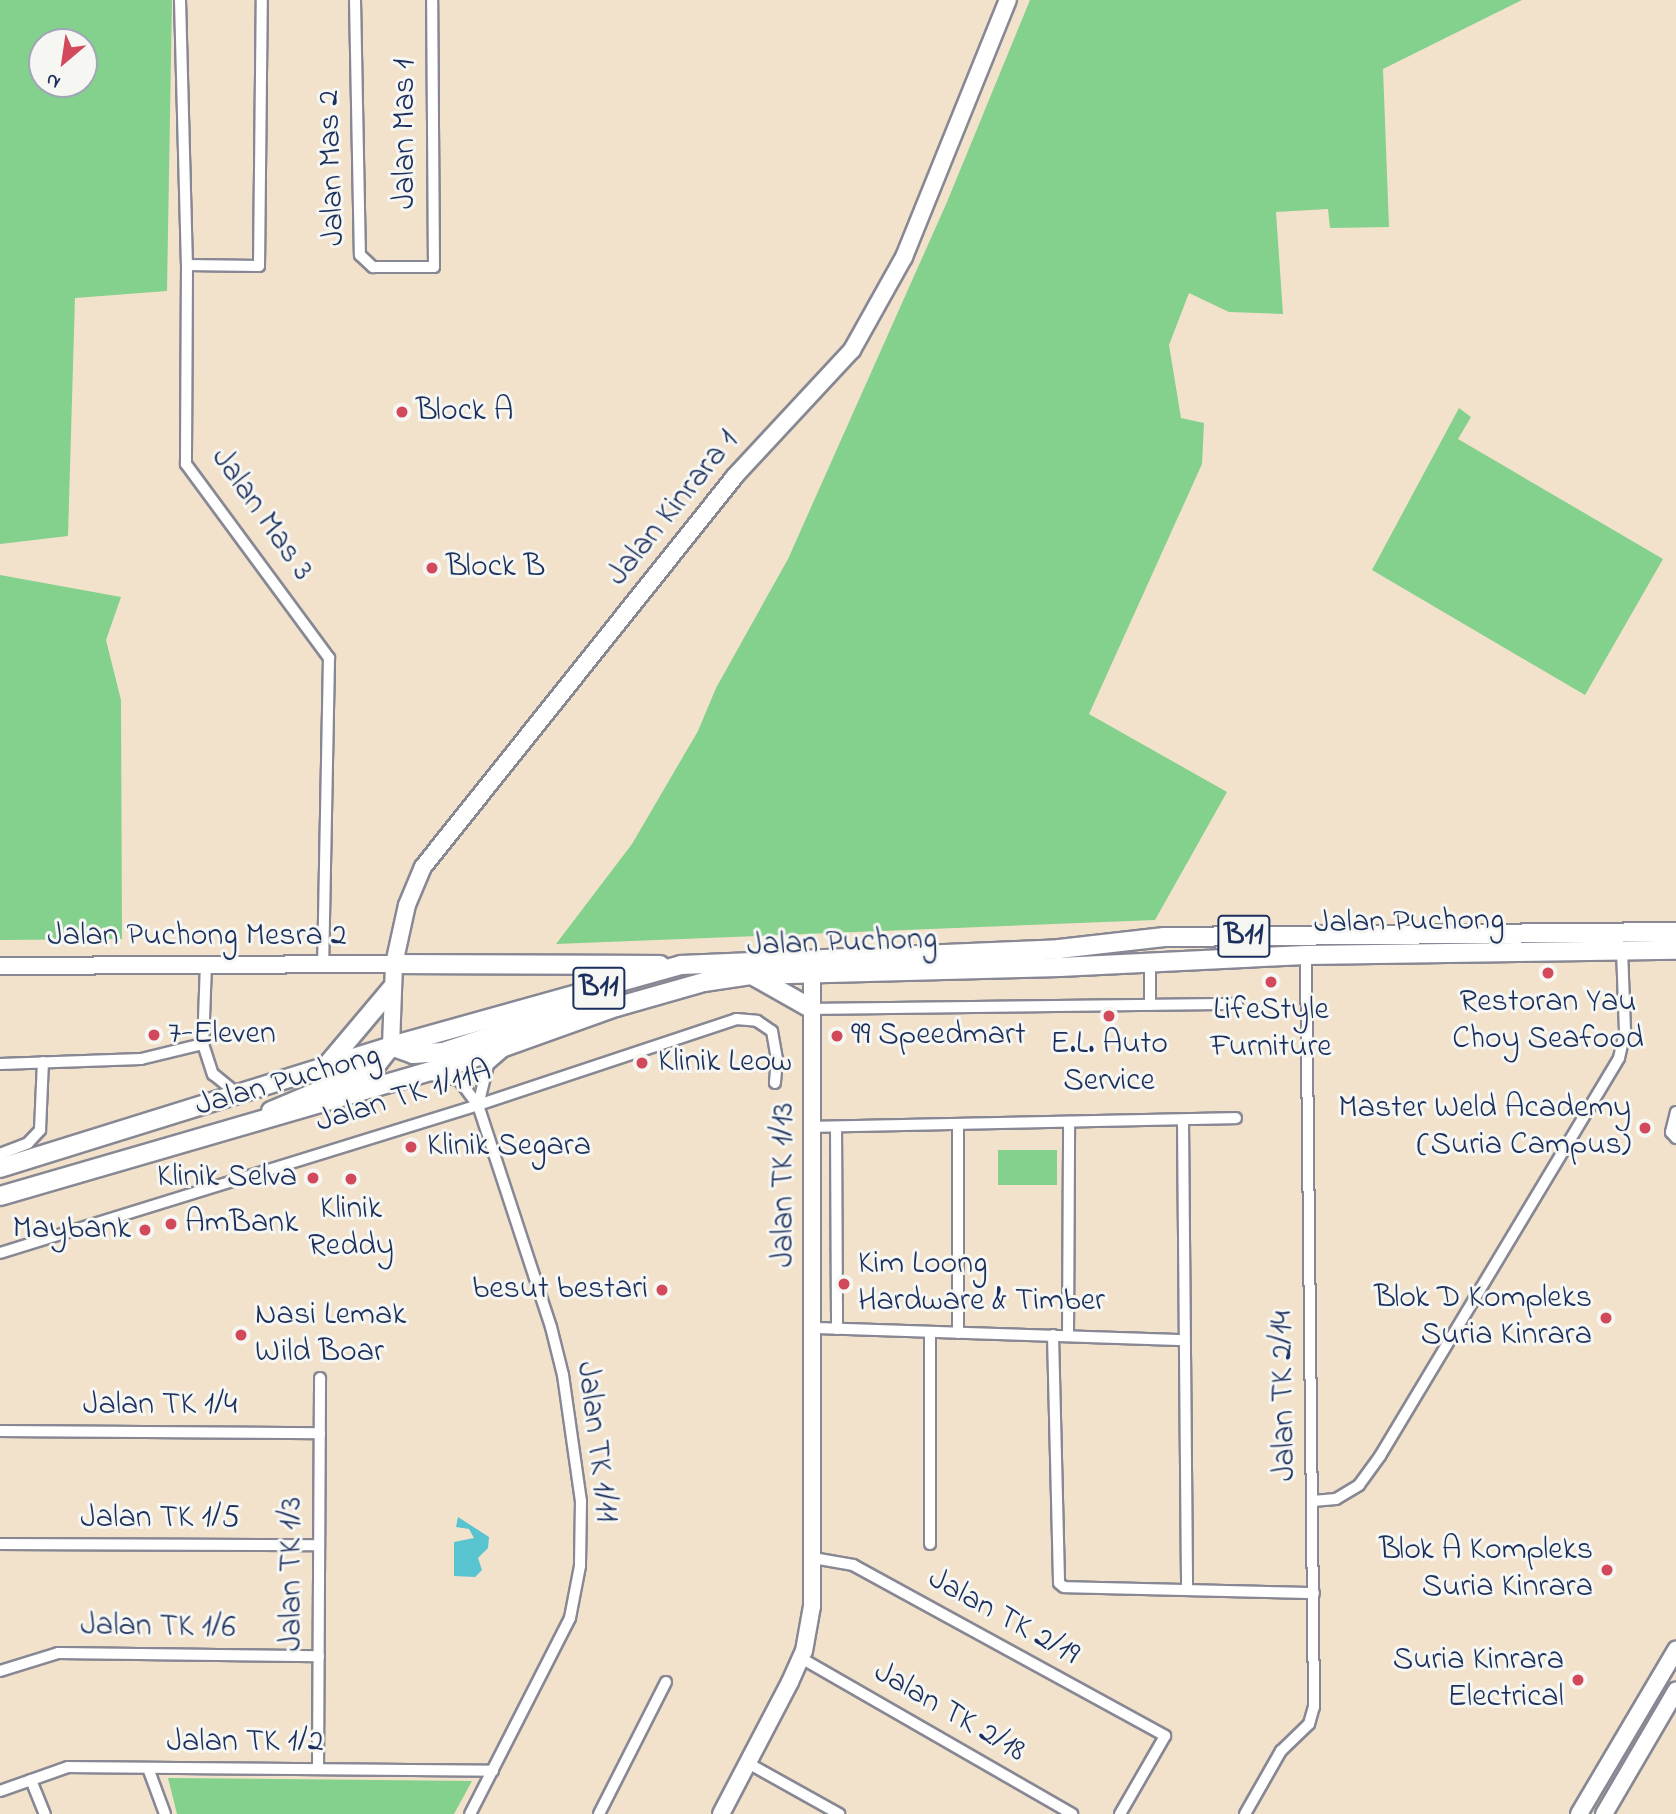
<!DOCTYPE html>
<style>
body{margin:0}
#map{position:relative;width:1676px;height:1814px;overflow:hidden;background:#f3e2cb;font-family:"Indie Flower",sans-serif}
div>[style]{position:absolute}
.green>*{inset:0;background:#84d08d;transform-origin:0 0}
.water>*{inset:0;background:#58c4cf}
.roads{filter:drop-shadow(2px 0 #878894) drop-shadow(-2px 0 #878894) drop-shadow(0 2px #878894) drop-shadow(0 -2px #878894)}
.street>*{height:10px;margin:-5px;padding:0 5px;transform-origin:5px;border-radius:5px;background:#fff}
.secondary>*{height:16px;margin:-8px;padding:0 8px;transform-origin:8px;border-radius:8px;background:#fff}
.primary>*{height:18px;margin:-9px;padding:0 9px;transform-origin:9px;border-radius:9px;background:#fff}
.dots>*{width:19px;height:19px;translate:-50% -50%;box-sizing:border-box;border:4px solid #f6f6f2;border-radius:50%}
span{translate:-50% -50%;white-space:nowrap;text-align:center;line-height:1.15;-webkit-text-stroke:6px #f6f6f2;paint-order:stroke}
.shield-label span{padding:2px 5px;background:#f6f6f2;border:2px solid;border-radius:5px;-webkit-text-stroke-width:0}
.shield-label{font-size:30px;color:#1b2f5e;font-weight:700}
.street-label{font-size:32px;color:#1b2f5e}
.poi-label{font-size:32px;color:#1b2f5e}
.left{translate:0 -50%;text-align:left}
.right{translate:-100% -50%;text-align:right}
.north{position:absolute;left:28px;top:28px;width:70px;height:70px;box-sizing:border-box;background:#f6f6f2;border:2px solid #9ea6b7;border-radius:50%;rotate:209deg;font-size:19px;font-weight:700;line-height:28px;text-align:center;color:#1b2f5e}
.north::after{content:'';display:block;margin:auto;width:24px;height:32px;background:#d1495b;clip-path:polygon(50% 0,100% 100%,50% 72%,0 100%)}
</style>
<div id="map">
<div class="green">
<i style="clip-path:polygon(evenodd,0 0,172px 0,167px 291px,75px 298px,68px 536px,0 544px,0 0,42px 42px,84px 42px,84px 84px,42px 84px,42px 42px)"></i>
<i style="clip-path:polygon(1030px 0,1522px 0,1383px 69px,1389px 227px,1330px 228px,1328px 209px,1276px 212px,1283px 314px,1229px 312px,1189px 293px,1169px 345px,1181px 418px,1204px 423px,1202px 464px,1089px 714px,1227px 792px,1155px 920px,556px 944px,632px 844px,698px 731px,716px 688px,788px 559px,947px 202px)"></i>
<i style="clip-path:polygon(1459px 408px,1471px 417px,1458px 439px,1663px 559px,1585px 695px,1372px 570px)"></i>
<i style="clip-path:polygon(0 575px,121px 597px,106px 640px,121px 700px,122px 939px,0 940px)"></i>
<i style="left:998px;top:1150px;width:59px;height:35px"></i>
<i style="clip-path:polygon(168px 1778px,472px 1781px,454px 1814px,177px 1814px)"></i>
</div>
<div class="water">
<i style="clip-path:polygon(458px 1517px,489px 1537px,488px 1548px,478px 1558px,482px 1570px,475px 1577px,454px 1576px,454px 1542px,474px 1538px,469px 1529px,456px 1527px)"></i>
</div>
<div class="roads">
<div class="street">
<i style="left:180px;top:0;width:265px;rotate:88.5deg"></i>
<i style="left:187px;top:265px;width:199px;rotate:90.3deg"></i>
<i style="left:186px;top:464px;width:241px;rotate:53.6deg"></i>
<i style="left:329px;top:658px;width:306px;rotate:91.1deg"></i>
<i style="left:355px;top:0;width:255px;rotate:88.9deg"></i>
<i style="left:360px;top:255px;width:18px;rotate:43deg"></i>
<i style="left:373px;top:267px;width:61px"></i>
<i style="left:434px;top:267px;width:267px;rotate:-90.4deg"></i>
<i style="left:187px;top:265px;width:72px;rotate:0.8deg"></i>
<i style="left:259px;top:266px;width:266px;rotate:-89.4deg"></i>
<i style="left:1150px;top:960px;width:45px;rotate:90deg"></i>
<i style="left:206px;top:964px;width:80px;rotate:92.1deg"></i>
<i style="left:203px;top:1044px;width:32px;rotate:72deg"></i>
<i style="left:213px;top:1074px;width:32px;rotate:39deg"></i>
<i style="left:812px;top:1009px;width:425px;rotate:-0.7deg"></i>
<i style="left:0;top:1064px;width:141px;rotate:-2deg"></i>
<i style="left:141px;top:1059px;width:64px;rotate:-13.6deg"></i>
<i style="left:431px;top:1075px;width:28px;rotate:10deg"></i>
<i style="left:459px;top:1080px;width:31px;rotate:53deg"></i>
<i style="left:478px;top:1105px;width:234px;rotate:71.8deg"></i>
<i style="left:551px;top:1327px;width:49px;rotate:76deg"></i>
<i style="left:563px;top:1375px;width:127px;rotate:81.9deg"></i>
<i style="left:581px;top:1501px;width:65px;rotate:90.9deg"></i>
<i style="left:580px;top:1566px;width:53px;rotate:100.9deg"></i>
<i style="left:570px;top:1618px;width:220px;rotate:117deg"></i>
<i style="left:478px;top:1105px;width:41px;rotate:-76deg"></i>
<i style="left:488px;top:1065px;width:21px;rotate:-41deg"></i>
<i style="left:1676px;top:1112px;width:21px;rotate:104deg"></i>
<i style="left:1671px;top:1132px;width:8px;rotate:50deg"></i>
<i style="left:1183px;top:1122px;width:467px;rotate:89.5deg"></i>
<i style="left:958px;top:1125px;width:208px;rotate:90deg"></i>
<i style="left:812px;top:1127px;width:424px;rotate:-1.2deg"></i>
<i style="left:836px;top:1127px;width:202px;rotate:89.7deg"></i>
<i style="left:0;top:1154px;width:30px;rotate:-21deg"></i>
<i style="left:28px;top:1143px;width:18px;rotate:-47deg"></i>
<i style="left:40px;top:1130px;width:68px;rotate:-87.5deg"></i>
<i style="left:0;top:1253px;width:500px;rotate:-17.2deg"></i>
<i style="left:478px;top:1105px;width:272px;rotate:-18.4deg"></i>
<i style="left:736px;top:1019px;width:21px;rotate:5deg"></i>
<i style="left:757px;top:1021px;width:18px;rotate:34deg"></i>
<i style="left:772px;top:1031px;width:28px;rotate:80deg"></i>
<i style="left:777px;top:1059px;width:24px;rotate:95deg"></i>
<i style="left:814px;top:1328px;width:367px;rotate:1.9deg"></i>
<i style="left:930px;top:1332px;width:212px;rotate:90deg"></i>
<i style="left:1053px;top:1335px;width:248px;rotate:88.6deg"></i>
<i style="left:1059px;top:1583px;width:6px;rotate:39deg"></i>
<i style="left:1064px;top:1587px;width:250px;rotate:1.4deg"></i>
<i style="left:1068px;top:1335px;width:212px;rotate:-89.7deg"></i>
<i style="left:0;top:1431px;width:320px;rotate:0.4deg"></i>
<i style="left:1313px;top:1501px;width:23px;rotate:-5deg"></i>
<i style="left:1336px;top:1499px;width:27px;rotate:-31deg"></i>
<i style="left:1359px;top:1485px;width:36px;rotate:-54deg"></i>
<i style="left:1380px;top:1456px;width:464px;rotate:-59deg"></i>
<i style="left:1619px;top:1058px;width:28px;rotate:-77deg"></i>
<i style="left:1625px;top:1031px;width:82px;rotate:-92.1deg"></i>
<i style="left:0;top:1544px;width:319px;rotate:0.2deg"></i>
<i style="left:813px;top:1558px;width:41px;rotate:9.9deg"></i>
<i style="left:853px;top:1565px;width:356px;rotate:28.7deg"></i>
<i style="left:1165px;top:1736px;width:90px;rotate:120deg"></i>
<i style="left:801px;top:1658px;width:313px;rotate:29.9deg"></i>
<i style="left:0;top:1671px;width:61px;rotate:-17.2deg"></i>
<i style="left:58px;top:1653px;width:261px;rotate:0.7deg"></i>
<i style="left:746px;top:1762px;width:107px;rotate:29.2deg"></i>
<i style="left:148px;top:1768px;width:49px;rotate:69.7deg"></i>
<i style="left:318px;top:1769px;width:391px;rotate:-89.7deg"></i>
<i style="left:31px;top:1780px;width:37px;rotate:68deg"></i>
<i style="left:0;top:1791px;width:72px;rotate:-19.4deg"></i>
<i style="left:68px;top:1767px;width:425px;rotate:0.5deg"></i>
<i style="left:599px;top:1814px;width:148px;rotate:-63.1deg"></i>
<i style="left:1245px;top:1814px;width:73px;rotate:-60.3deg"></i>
<i style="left:1281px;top:1751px;width:39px;rotate:-44deg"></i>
<i style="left:1309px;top:1724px;width:18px;rotate:-74deg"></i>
<i style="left:1314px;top:1707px;width:752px;rotate:-90.61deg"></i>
</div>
<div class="secondary">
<i style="left:0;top:966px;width:394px;rotate:-0.3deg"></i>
<i style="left:391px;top:1046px;width:82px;rotate:-87.9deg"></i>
<i style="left:394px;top:964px;width:60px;rotate:-77.6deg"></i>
<i style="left:407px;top:905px;width:41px;rotate:-67.2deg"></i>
<i style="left:423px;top:867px;width:499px;rotate:-51.4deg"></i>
<i style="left:734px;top:477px;width:173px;rotate:-47.1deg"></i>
<i style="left:852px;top:350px;width:107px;rotate:-60.8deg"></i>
<i style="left:904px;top:257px;width:277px;rotate:-68deg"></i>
<i style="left:721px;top:1814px;width:149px;rotate:-62.4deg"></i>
<i style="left:790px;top:1682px;width:34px;rotate:-66deg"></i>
<i style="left:804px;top:1651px;width:46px;rotate:-79.9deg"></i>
<i style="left:812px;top:1606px;width:643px;rotate:-90deg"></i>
<i style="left:1579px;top:1814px;width:191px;rotate:-59.4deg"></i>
<i style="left:1604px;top:1814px;width:143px;rotate:-59.7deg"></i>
</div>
<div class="primary">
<i style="left:394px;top:964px;width:266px;rotate:0.2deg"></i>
<i style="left:752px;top:975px;width:69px;rotate:29.5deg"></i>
<i style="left:391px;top:1046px;width:23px;rotate:20deg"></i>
<i style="left:413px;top:1054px;width:30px;rotate:-4deg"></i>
<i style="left:443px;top:1052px;width:171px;rotate:-18.4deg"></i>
<i style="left:328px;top:1064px;width:99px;rotate:-49.9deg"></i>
<i style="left:271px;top:1111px;width:112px;rotate:-22.7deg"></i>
<i style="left:374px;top:1068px;width:28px;rotate:-52deg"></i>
<i style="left:0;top:1168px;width:410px;rotate:-17.3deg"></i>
<i style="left:391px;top:1046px;width:301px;rotate:-15.6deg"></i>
<i style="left:681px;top:965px;width:378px;rotate:-2.4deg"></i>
<i style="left:1059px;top:949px;width:106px;rotate:-6.5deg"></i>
<i style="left:1164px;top:937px;width:512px;rotate:-0.56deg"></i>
<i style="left:0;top:1196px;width:481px;rotate:-16.2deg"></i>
<i style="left:462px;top:1062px;width:164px;rotate:-19.7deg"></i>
<i style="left:616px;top:1007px;width:91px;rotate:-15.9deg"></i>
<i style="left:704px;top:982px;width:49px;rotate:-8.3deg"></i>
<i style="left:752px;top:975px;width:308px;rotate:-1.5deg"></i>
<i style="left:1060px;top:967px;width:246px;rotate:-2.8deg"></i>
<i style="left:1306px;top:955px;width:370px;rotate:-0.8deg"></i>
</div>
</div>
<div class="dots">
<i style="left:402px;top:412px;background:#d1495b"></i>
<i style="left:432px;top:568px;background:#d1495b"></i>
<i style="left:1548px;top:973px;background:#d1495b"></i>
<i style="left:1271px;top:982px;background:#d1495b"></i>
<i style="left:1109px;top:1016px;background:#d1495b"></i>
<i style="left:154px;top:1035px;background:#d1495b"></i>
<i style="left:837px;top:1036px;background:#d1495b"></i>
<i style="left:642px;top:1063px;background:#d1495b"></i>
<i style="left:1645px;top:1128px;background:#d1495b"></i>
<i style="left:411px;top:1147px;background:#d1495b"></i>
<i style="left:313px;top:1178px;background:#d1495b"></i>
<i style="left:351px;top:1179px;background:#d1495b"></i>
<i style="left:171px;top:1224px;background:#d1495b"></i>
<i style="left:145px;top:1230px;background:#d1495b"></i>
<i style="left:844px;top:1284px;background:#d1495b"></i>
<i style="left:662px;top:1290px;background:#d1495b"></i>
<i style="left:1606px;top:1318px;background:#d1495b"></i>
<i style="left:241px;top:1335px;background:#d1495b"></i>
<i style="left:1607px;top:1570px;background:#d1495b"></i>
<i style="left:1578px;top:1680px;background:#d1495b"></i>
</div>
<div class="shield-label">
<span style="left:1244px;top:936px">B11</span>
<span style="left:599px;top:988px">B11</span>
</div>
<div class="street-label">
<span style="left:406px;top:134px;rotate:-90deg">Jalan Mas 1</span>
<span style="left:333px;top:168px;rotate:-92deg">Jalan Mas 2</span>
<span style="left:674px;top:509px;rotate:-51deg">Jalan Kinrara 1</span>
<span style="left:261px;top:515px;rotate:55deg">Jalan Mas 3</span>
<span style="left:1409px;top:923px;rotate:-1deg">Jalan Puchong</span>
<span style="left:197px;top:937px">Jalan Puchong Mesra 2</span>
<span style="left:842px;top:944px;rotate:-2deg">Jalan Puchong</span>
<span style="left:288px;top:1082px;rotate:-16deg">Jalan Puchong</span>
<span style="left:404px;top:1098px;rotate:-17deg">Jalan TK 1/11A</span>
<span style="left:785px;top:1185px;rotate:-90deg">Jalan TK 1/13</span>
<span style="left:1285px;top:1396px;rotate:-91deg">Jalan TK 2/14</span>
<span style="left:160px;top:1406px">Jalan TK 1/4</span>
<span style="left:595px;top:1442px;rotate:83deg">Jalan TK 1/11</span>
<span style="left:160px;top:1519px">Jalan TK 1/5</span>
<span style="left:293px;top:1574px;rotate:-90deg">Jalan TK 1/3</span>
<span style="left:1003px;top:1618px;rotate:29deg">Jalan TK 2/19</span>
<span style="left:158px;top:1628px;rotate:1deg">Jalan TK 1/6</span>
<span style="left:949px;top:1713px;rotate:30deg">Jalan TK 2/18</span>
<span style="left:245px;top:1743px">Jalan TK 1/2</span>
</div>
<div class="poi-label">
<span class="left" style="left:416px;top:412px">Block A</span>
<span class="left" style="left:446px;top:568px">Block B</span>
<span style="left:1548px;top:1022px">Restoran Yau<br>Choy Seafood</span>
<span style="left:1271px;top:1030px">LifeStyle<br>Furniture</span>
<span class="left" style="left:168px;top:1035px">7-Eleven</span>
<span class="left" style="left:851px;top:1036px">99 Speedmart</span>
<span style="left:1109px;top:1064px">E.L. Auto<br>Service</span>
<span class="left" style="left:658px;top:1063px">Klinik Leow</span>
<span class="right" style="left:1631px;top:1128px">Master Weld Academy<br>(Suria Campus)</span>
<span class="left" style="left:427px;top:1147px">Klinik Segara</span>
<span class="right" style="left:297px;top:1178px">Klinik Selva</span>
<span style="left:351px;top:1229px">Klinik<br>Reddy</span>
<span class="left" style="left:185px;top:1224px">AmBank</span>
<span class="right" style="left:131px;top:1230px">Maybank</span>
<span class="left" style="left:858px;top:1284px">Kim Loong<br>Hardware &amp; Timber</span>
<span class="right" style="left:648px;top:1290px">besut bestari</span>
<span class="right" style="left:1592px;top:1318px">Blok D Kompleks<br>Suria Kinrara</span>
<span class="left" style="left:255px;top:1335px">Nasi Lemak<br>Wild Boar</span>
<span class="right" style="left:1593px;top:1570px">Blok A Kompleks<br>Suria Kinrara</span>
<span class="right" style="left:1564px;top:1680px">Suria Kinrara<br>Electrical</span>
</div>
<div class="north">N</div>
</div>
